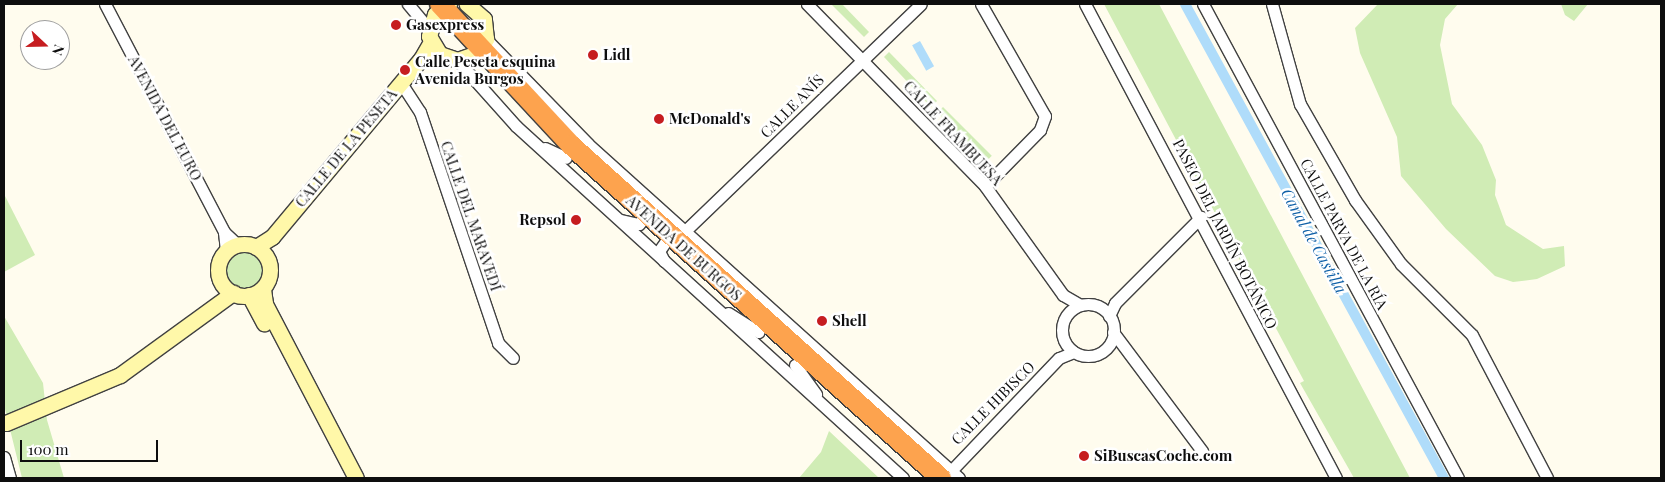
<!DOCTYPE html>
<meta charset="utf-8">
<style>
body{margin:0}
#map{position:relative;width:1665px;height:482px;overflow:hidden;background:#fffcee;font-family:"Playfair Display",serif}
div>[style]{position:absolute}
.green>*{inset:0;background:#d0ecb5;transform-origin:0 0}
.round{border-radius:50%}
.water>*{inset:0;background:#afdcfa;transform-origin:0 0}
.canal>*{height:10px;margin:-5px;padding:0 5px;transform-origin:5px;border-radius:5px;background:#afdcfa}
.roads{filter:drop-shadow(1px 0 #414141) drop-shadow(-1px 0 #414141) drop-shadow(0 1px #414141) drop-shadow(0 -1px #414141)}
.street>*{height:11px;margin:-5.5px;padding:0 5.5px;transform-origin:5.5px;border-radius:5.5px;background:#fff}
.street>.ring{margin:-5.5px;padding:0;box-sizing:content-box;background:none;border:11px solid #fff;border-radius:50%}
.secondary>*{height:15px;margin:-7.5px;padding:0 7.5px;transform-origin:7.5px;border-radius:7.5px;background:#fff8a9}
.secondary>.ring{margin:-7.5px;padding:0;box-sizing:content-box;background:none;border:15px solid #fff8a9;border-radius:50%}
.highway>*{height:20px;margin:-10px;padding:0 10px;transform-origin:10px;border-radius:10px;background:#fda34e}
.dots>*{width:14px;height:14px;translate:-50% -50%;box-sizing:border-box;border:2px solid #fff;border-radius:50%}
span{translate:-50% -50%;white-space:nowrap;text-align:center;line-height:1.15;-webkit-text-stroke:5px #fff;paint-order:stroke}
.poi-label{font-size:15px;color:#0e0e0e;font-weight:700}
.left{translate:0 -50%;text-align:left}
.right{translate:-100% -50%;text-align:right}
.street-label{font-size:15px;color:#0e0e0e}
.water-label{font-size:16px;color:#0f60a7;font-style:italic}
.frame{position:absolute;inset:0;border:5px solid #0e0e0e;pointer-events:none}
.north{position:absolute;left:20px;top:20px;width:50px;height:50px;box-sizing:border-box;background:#fff;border:1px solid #9f9f9f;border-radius:50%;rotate:111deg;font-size:14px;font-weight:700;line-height:20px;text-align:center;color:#0e0e0e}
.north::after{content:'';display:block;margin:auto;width:18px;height:22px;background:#c61d20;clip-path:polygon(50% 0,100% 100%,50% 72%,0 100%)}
.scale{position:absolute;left:20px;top:440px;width:138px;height:22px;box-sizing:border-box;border:2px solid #0e0e0e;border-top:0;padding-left:6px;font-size:15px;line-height:18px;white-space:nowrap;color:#0e0e0e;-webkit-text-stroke:4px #fff;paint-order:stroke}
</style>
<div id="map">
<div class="green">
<i style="clip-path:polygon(831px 4px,842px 4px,869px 32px,864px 37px)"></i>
<i style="clip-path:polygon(1104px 4px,1159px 4px,1410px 478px,1354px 478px,1300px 383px,1304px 381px)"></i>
<i style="clip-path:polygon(1378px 4px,1458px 4px,1445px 19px,1440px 45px,1452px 104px,1482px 145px,1496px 180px,1495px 195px,1506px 225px,1543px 249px,1564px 246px,1565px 266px,1537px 279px,1513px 282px,1495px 276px,1446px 229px,1401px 176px,1397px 137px,1360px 53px,1355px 28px)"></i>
<i style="clip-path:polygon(1561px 4px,1588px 4px,1574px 21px,1565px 15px)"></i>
<i style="clip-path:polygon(889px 52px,937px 101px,931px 107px,884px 57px)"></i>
<i style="left:943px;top:107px;width:69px;height:8px;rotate:45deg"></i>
<i style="clip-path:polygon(4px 194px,35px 255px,4px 272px)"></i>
<i class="round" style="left:224px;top:252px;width:38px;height:38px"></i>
<i style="clip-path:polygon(4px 316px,43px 383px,47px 420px,64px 478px,22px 478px,4px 405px)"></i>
<i style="clip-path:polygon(829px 431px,879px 478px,799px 478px,821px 452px)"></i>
</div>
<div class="water">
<i style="left:920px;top:41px;width:29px;height:9px;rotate:61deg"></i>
</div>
<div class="canal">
<i style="left:1185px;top:4px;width:540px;rotate:61.35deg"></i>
</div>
<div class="roads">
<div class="street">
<i style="left:105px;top:4px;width:257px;rotate:62.4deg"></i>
<i style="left:224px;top:232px;width:19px;rotate:43deg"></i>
<i style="left:408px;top:4px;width:33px;rotate:50deg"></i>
<i style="left:807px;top:4px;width:255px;rotate:45.6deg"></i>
<i style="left:985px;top:186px;width:134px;rotate:54.4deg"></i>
<i style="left:1063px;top:295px;width:20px;rotate:30deg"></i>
<i style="left:981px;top:4px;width:129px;rotate:60.3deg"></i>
<i style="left:1045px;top:116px;width:15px;rotate:110deg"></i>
<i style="left:1040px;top:130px;width:78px;rotate:134.5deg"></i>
<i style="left:1085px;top:4px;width:536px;rotate:62.1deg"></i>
<i style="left:1203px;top:4px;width:538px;rotate:61.72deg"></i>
<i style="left:1272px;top:4px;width:104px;rotate:74.4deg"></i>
<i style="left:1300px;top:104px;width:111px;rotate:60.2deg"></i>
<i style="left:1355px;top:200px;width:79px;rotate:54.3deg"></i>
<i style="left:1401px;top:264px;width:100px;rotate:45deg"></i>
<i style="left:1472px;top:335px;width:161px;rotate:62.3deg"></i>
<i style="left:486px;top:39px;width:146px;rotate:45.8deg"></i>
<i style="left:588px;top:144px;width:499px;rotate:42deg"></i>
<i style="left:457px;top:60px;width:89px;rotate:48.2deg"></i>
<i style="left:516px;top:126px;width:523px;rotate:42.29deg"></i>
<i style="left:401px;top:83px;width:35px;rotate:57deg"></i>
<i style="left:420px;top:112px;width:244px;rotate:71.3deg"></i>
<i style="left:498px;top:343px;width:21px;rotate:45deg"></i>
<i style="left:545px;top:148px;width:23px;rotate:25deg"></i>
<i style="left:621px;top:220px;width:18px;rotate:13deg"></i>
<i style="left:639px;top:224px;width:16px;rotate:-52deg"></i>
<i style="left:685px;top:231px;width:327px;rotate:-43.9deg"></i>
<i style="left:224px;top:232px;width:20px;rotate:84deg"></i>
<i style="left:664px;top:261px;width:11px;rotate:-117deg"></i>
<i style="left:659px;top:251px;width:19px;rotate:-55deg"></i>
<i style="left:670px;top:235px;width:6px"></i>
<i class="ring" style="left:1062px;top:304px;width:41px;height:41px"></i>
<i style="left:728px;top:313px;width:36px;rotate:32deg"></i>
<i style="left:1109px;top:316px;width:14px;rotate:-65deg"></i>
<i style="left:1115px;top:303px;width:122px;rotate:-45deg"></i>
<i style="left:1113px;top:332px;width:149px;rotate:53.2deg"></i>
<i style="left:795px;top:365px;width:36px;rotate:54deg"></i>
<i style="left:4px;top:457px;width:22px;rotate:74deg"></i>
<i style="left:947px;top:475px;width:162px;rotate:-46.3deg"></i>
<i style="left:1059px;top:358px;width:16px;rotate:-22deg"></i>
</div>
<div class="secondary">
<i style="left:449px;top:4px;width:17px;rotate:144deg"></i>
<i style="left:435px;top:14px;width:23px;rotate:105deg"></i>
<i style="left:429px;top:36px;width:21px;rotate:59deg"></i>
<i style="left:440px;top:54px;width:18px;rotate:19deg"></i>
<i style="left:457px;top:60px;width:21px;rotate:-19deg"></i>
<i style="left:477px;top:53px;width:17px;rotate:-57deg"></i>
<i style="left:486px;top:39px;width:20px;rotate:-96deg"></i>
<i style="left:484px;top:19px;width:23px;rotate:-139deg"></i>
<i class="ring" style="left:218px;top:244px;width:37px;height:37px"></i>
<i style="left:256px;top:247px;width:19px;rotate:-32deg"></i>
<i style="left:272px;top:237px;width:232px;rotate:-50.1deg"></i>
<i style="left:421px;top:59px;width:20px;rotate:-60deg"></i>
<i style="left:263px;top:289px;width:15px;rotate:82deg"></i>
<i style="left:265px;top:304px;width:196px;rotate:62.4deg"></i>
<i style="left:249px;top:295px;width:32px;rotate:62deg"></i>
<i style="left:6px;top:423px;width:124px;rotate:-22.8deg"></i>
<i style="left:120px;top:375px;width:140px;rotate:-36deg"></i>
</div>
<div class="highway">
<i style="left:440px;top:4px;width:192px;rotate:47.1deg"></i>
<i style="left:571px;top:145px;width:498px;rotate:42deg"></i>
</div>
</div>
<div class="dots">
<i style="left:396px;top:25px;background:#c61d20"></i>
<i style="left:593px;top:55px;background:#c61d20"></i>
<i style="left:405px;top:70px;background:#c61d20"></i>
<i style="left:659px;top:119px;background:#c61d20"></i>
<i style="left:576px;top:220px;background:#c61d20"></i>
<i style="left:822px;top:321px;background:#c61d20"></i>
<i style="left:1084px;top:456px;background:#c61d20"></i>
</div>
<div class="poi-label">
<span class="left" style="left:406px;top:25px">Gasexpress</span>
<span class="left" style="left:603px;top:55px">Lidl</span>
<span class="left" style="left:415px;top:70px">Calle Peseta esquina<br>Avenida Burgos</span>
<span class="left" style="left:669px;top:119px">McDonald's</span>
<span class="right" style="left:566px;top:220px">Repsol</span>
<span class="left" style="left:832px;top:321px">Shell</span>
<span class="left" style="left:1094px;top:456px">SiBuscasCoche.com</span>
</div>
<div class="street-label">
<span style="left:792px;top:106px;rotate:-45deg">CALLE ANÍS</span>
<span style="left:165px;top:118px;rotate:62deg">AVENIDA DEL EURO</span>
<span style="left:953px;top:133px;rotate:47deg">CALLE FRAMBUESA</span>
<span style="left:346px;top:148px;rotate:-50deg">CALLE DE LA PESETA</span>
<span style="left:471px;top:216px;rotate:71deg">CALLE DEL MARAVEDÍ</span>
<span style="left:1225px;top:234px;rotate:63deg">PASEO DEL JARDÍN BOTÁNICO</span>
<span style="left:1344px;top:234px;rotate:62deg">CALLE PARVA DE LA RÍA</span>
<span style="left:684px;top:248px;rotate:42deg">AVENIDA DE BURGOS</span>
<span style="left:993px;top:403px;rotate:-45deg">CALLE HIBISCO</span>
</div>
<div class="water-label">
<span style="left:1314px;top:241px;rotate:61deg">Canal de Castilla</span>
</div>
<div class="frame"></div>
<div class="north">N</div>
<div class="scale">100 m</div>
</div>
